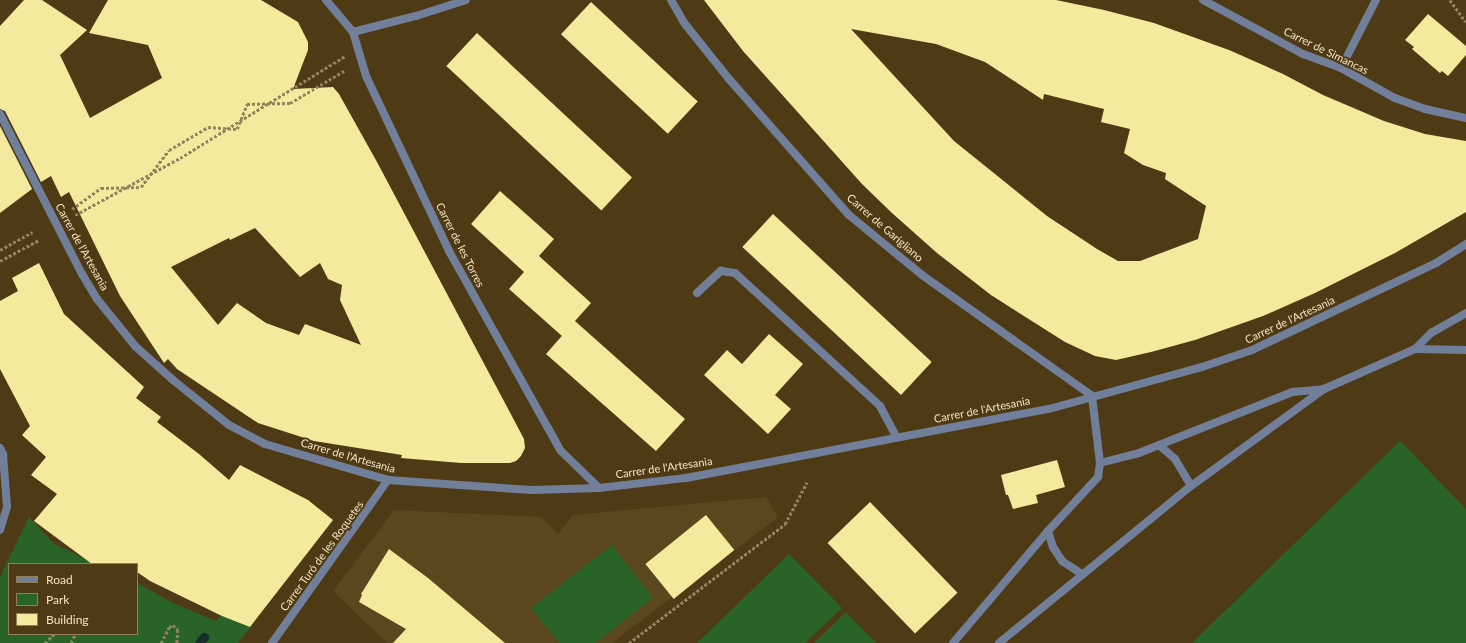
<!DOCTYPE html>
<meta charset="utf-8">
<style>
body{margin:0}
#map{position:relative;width:1466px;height:643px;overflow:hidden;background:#4e3b16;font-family:Lato,sans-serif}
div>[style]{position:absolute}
.built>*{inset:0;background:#5b471d}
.green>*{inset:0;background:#2a6328}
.stream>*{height:9px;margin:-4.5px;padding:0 4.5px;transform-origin:4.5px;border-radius:4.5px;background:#192d2f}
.building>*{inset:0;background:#f3ea9d;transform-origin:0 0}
.path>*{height:2.5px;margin-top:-1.25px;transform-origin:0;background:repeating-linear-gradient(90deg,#95825e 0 3px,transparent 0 5px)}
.lane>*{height:8px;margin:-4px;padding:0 4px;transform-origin:4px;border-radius:4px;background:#717f9a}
.street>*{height:8px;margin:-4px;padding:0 4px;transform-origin:4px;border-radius:4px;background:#717f9a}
.path-bridge>*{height:2.5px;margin-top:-1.25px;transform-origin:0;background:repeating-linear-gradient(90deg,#95825e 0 3px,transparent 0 5px)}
span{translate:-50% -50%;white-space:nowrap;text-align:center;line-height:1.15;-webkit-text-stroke:4px #4e3b16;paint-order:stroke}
.street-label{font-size:11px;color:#f5e3c1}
.legend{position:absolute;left:8px;top:563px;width:130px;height:72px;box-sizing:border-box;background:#4e3b16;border:1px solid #917e5a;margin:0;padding:5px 7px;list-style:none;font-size:12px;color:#f5e3c1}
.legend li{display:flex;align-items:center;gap:8px;height:20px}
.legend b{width:20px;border:1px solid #917e5a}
</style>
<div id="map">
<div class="built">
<i style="clip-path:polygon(766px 497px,778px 517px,612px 643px,387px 643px,333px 591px,394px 510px,541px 517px,558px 534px,573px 515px)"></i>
</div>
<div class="green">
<i style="clip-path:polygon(1400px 441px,1466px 509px,1466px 643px,1192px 643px)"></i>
<i style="clip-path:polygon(29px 517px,53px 543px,95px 564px,9px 564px,9px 634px,137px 634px,137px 583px,173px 603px,216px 621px,223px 614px,251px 626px,238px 643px,0 643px,0 577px)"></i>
<i style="clip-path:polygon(612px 545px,653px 598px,595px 643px,559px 643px,531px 608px)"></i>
<i style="clip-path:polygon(789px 554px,842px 608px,805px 643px,697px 643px)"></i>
<i style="clip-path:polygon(846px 612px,876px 643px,814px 643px)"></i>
</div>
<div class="stream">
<i style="left:199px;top:643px;width:8px;rotate:-50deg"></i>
</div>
<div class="building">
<i style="clip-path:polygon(evenodd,24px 0,42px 0,87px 30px,60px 55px,90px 118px,162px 78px,148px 45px,89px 33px,108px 0,261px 0,298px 22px,308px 42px,308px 50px,293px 89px,333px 87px,339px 94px,377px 162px,524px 439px,525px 448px,521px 456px,516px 461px,510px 463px,461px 463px,401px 458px,402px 455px,314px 441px,258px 423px,177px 369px,168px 359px,164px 363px,120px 296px,69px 192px,61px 197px,51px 176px,41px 182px,5px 111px,0 109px,0 26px,24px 0,255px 228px,300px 277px,320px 263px,328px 279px,342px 285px,340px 300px,361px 345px,305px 324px,299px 335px,266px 323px,237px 303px,218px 325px,171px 267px,229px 238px,230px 240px,255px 228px)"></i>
<i style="clip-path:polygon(evenodd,704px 0,1056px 0,1104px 10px,1154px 23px,1229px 50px,1283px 74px,1323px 95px,1384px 121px,1425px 134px,1466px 141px,1466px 212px,1395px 253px,1315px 293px,1263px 316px,1195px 340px,1151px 352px,1116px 360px,1095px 356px,1065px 342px,991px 295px,937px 253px,892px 213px,862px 184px,743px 51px,704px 0,851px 29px,936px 44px,985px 62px,1043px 100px,1044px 94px,1104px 109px,1101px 122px,1130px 129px,1124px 153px,1143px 165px,1166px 173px,1165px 179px,1206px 206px,1198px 239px,1140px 261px,1118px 261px,1097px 249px,1047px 216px,954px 141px,851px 29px)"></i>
<i style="left:591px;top:2px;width:146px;height:44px;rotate:43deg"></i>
<i style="clip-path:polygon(1428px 14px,1466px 46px,1466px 55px,1448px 76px,1442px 71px,1440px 73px,1412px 49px,1414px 47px,1405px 40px)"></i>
<i style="left:477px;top:33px;width:212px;height:45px;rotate:43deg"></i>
<i style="clip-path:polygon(0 126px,32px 189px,0 213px)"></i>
<i style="clip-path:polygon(500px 191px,554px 239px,539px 256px,591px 303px,575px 321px,685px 419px,656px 451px,546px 354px,567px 330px,562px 336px,509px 289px,524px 272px,471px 224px)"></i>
<i style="left:773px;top:214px;width:217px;height:45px;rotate:43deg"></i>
<i style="clip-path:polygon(39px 263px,64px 314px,144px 387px,136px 398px,161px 417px,157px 422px,199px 454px,229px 480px,240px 465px,308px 500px,333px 520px,250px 627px,222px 616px,150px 581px,137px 572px,137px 564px,92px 564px,34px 521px,57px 494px,31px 475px,46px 457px,22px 435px,30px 426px,0 369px,0 301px,18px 291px,12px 278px)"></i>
<i style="clip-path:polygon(769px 334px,803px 364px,775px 395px,791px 409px,768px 434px,704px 375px,727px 350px,742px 364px)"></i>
<i style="clip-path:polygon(1057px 460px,1065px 487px,1036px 495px,1038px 503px,1013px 509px,1008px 495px,1006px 495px,1001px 475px)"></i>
<i style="left:870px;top:502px;width:126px;height:59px;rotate:46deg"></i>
<i style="left:706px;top:515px;width:45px;height:78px;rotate:51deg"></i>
<i style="clip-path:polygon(389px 549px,428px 578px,505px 643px,393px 643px,406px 629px,359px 602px,362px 595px,361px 594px)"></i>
</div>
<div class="path">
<i style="left:1450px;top:0;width:27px;rotate:54deg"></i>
<i style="left:72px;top:209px;width:36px;rotate:-36deg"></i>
<i style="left:101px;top:188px;width:40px;rotate:-1.4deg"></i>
<i style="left:141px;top:187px;width:46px;rotate:-52.9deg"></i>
<i style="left:169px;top:150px;width:45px;rotate:-30.5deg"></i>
<i style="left:208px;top:127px;width:29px;rotate:4deg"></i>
<i style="left:237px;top:129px;width:27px;rotate:-68deg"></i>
<i style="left:247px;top:104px;width:43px;rotate:-1.3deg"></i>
<i style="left:290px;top:103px;width:63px;rotate:-30.7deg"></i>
<i style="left:0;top:250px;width:37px;rotate:-29deg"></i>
<i style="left:0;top:261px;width:44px;rotate:-28.3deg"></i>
<i style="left:45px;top:643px;width:13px;rotate:-45deg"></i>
<i style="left:71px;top:643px;width:10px;rotate:-66deg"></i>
<i style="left:161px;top:643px;width:18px;rotate:-63deg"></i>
<i style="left:169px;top:627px;width:4px;rotate:-27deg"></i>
<i style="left:173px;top:625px;width:7px;rotate:45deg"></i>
<i style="left:178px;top:630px;width:13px;rotate:94deg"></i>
<i style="left:629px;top:643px;width:196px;rotate:-37.3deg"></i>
<i style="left:785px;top:524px;width:47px;rotate:-62.4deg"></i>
</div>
<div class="lane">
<i style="left:697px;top:293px;width:33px;rotate:-43deg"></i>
<i style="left:721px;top:271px;width:14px;rotate:8deg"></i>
<i style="left:735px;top:273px;width:197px;rotate:42.5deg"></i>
<i style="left:880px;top:406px;width:36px;rotate:62deg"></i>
<i style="left:1415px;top:349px;width:51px;rotate:1.1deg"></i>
<i style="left:1159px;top:445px;width:21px;rotate:41deg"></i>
<i style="left:1175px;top:459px;width:31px;rotate:59deg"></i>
<i style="left:1100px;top:463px;width:40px;rotate:-14.4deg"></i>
<i style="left:1139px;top:453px;width:165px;rotate:-21.7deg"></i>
<i style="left:1292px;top:392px;width:32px;rotate:-5deg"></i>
<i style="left:1048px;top:531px;width:17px;rotate:73deg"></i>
<i style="left:1053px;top:547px;width:17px;rotate:57deg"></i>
<i style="left:1062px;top:561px;width:24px;rotate:33deg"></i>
<i style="left:953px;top:643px;width:147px;rotate:-49.7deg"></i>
<i style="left:1048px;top:531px;width:74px;rotate:-47.2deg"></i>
<i style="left:1098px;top:477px;width:14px;rotate:-82deg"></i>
<i style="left:1100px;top:463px;width:67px;rotate:-96.8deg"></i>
<i style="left:999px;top:643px;width:248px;rotate:-39.3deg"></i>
<i style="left:1191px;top:486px;width:165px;rotate:-36.1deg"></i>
<i style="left:1324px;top:389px;width:99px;rotate:-23.7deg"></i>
<i style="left:1415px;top:349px;width:23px;rotate:-45deg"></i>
<i style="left:1431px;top:333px;width:40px;rotate:-29.7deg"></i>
</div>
<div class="street">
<i style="left:326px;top:0;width:42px;rotate:49.8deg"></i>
<i style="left:353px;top:32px;width:46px;rotate:73.5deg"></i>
<i style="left:366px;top:76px;width:194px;rotate:64.6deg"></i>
<i style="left:449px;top:251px;width:203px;rotate:60.8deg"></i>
<i style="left:548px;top:428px;width:26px;rotate:61deg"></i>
<i style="left:561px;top:451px;width:53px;rotate:44.2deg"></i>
<i style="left:671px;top:0;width:28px;rotate:60deg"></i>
<i style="left:685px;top:24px;width:70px;rotate:51.3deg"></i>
<i style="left:729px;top:79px;width:181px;rotate:48.6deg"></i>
<i style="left:849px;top:215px;width:94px;rotate:39.4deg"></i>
<i style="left:922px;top:275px;width:209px;rotate:35.4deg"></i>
<i style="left:1203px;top:0;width:114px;rotate:28.4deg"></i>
<i style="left:1303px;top:54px;width:40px;rotate:20.2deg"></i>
<i style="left:1341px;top:68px;width:62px;rotate:29.1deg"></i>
<i style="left:1395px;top:98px;width:32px;rotate:20deg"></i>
<i style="left:1425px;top:109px;width:42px;rotate:12.4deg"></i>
<i style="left:353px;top:32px;width:65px;rotate:-14.3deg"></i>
<i style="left:416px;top:16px;width:52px;rotate:-17.7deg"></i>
<i style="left:1341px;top:68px;width:76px;rotate:-62.8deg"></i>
<i style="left:0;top:114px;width:180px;rotate:62.9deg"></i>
<i style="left:82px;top:274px;width:29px;rotate:59deg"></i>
<i style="left:97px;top:299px;width:60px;rotate:51deg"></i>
<i style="left:135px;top:346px;width:51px;rotate:41.8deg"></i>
<i style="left:173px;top:380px;width:72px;rotate:38.8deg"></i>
<i style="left:229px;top:425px;width:41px;rotate:27.8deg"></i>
<i style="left:265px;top:444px;width:128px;rotate:16.3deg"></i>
<i style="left:388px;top:480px;width:144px;rotate:4deg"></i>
<i style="left:532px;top:490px;width:67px;rotate:-1.7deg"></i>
<i style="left:599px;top:488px;width:88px;rotate:-6.6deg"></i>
<i style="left:686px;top:478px;width:369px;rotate:-10.8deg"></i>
<i style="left:1049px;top:409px;width:159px;rotate:-15.4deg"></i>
<i style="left:1202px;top:367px;width:53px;rotate:-18.8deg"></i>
<i style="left:1252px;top:350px;width:204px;rotate:-25.3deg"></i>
<i style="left:1436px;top:263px;width:36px;rotate:-32deg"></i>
<i style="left:0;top:448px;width:7px;rotate:63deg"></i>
<i style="left:3px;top:454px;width:53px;rotate:85.7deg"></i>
<i style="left:7px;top:507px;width:24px;rotate:107deg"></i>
<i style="left:272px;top:643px;width:200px;rotate:-54.6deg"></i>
</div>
<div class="path-bridge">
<i style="left:75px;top:215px;width:119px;rotate:-28.5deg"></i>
<i style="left:180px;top:158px;width:194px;rotate:-31.7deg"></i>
</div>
<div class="street-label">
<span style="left:1326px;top:51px;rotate:26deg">Carrer de Simancas</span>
<span style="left:885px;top:228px;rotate:41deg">Carrer de Garigliano</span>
<span style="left:460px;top:245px;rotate:63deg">Carrer de les Torres</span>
<span style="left:82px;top:247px;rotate:61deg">Carrer de l'Artesania</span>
<span style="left:1290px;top:320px;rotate:-25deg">Carrer de l'Artesania</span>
<span style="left:982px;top:410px;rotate:-11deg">Carrer de l'Artesania</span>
<span style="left:348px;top:456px;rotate:16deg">Carrer de l'Artesania</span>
<span style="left:664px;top:468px;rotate:-8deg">Carrer de l'Artesania</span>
<span style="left:322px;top:556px;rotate:-54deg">Carrer Turó de les Roquetes</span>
</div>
<ul class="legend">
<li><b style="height:5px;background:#717f9a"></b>Road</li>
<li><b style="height:11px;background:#2a6328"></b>Park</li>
<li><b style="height:11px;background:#f3ea9d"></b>Building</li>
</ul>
</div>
